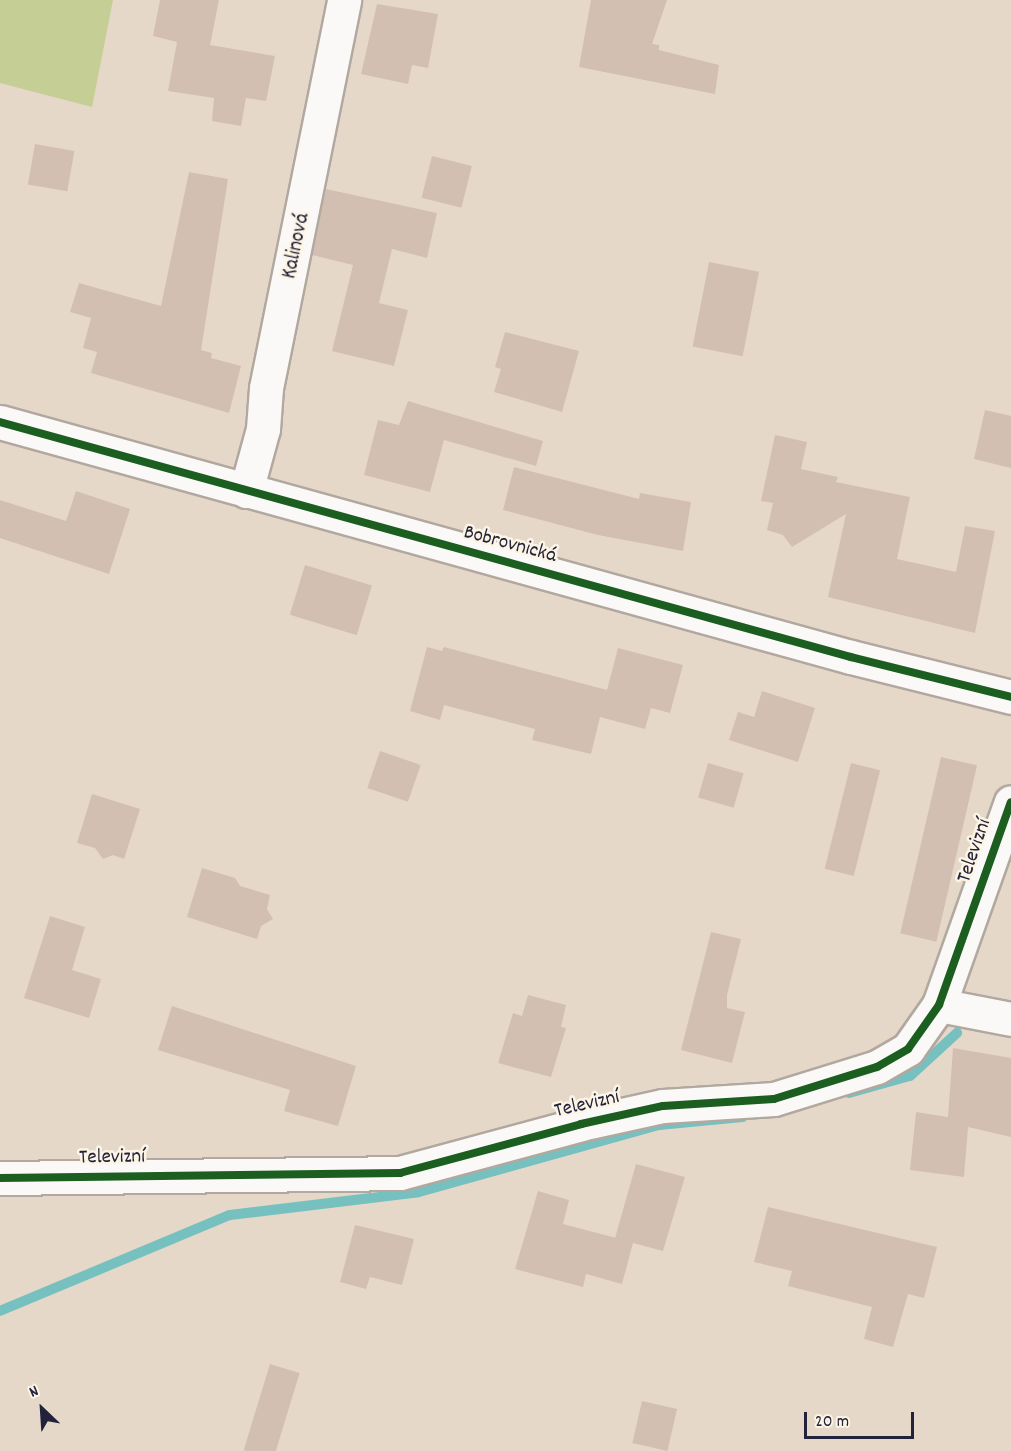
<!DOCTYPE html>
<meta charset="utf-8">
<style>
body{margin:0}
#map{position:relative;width:1011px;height:1451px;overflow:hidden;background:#e6d8c8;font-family:Dekko,sans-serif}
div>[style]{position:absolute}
.green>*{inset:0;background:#c5ce95}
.stream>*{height:10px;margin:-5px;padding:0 5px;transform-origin:5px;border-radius:5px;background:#77c0c0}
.building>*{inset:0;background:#d3bfb2;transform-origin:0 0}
.roads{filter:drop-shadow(2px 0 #b1a8a0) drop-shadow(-2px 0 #b1a8a0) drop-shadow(0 2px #b1a8a0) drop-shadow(0 -2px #b1a8a0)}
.minor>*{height:33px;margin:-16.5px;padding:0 16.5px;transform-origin:16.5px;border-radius:16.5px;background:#fbf9f7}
.cycleway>*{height:8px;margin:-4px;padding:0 4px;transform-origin:4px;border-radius:4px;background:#1b5e20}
span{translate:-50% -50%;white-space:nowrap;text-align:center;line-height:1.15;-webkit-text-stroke:5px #fcf5e5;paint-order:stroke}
.street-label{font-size:21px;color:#22223b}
.north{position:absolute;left:12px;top:1379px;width:60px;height:60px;-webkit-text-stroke:4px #fcf5e5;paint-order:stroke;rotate:335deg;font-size:16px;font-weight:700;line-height:24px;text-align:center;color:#22223b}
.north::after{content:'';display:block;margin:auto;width:21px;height:27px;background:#22223b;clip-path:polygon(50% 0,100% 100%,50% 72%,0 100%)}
.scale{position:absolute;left:804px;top:1412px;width:110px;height:27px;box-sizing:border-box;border:3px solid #22223b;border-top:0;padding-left:8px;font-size:18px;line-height:21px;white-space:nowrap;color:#22223b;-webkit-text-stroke:4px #fcf5e5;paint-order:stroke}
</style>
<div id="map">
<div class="green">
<i style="clip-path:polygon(0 0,113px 0,92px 107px,0 83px)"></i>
</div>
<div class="stream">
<i style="left:849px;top:1093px;width:63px;rotate:-15.6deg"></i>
<i style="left:910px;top:1076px;width:64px;rotate:-42.5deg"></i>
<i style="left:0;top:1311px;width:249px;rotate:-22.7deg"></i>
<i style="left:230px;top:1215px;width:190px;rotate:-6.9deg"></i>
<i style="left:419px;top:1192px;width:249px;rotate:-15.6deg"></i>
<i style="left:659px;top:1125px;width:84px;rotate:-5.4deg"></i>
</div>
<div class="building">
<i style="clip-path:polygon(160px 0,219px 0,210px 45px,275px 56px,266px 101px,246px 98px,241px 126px,212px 121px,214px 98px,168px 91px,177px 42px,153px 36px)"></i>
<i style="clip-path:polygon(591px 0,667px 0,652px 44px,659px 45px,659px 50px,719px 65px,715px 94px,579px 67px)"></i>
<i style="clip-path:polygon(377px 4px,438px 14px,428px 68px,412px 65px,408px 84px,361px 74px)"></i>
<i style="left:35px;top:144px;width:40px;height:41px;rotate:10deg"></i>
<i style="left:432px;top:156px;width:41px;height:43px;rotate:14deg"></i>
<i style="clip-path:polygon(189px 172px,228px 179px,201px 350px,212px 353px,211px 358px,241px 366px,229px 413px,91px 373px,97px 352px,83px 348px,91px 318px,70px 312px,79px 283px,161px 306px)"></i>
<i style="clip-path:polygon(326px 189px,437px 213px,427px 258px,392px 249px,379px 303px,408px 310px,394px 366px,332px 351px,353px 265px,312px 255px)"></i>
<i style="left:709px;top:262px;width:51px;height:86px;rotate:11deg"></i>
<i style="clip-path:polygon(505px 332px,579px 351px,562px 412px,494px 392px,501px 369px,495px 367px)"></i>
<i style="clip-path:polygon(408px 401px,543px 441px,536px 466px,444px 440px,430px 492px,364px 475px,378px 420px,399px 425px)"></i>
<i style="clip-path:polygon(985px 410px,1011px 416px,1011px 468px,974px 459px)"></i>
<i style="clip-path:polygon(775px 435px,807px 442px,801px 469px,838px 477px,836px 482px,910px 497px,897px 559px,956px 572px,965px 526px,995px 531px,975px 633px,828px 597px,846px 514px,792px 547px,783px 535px,767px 530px,773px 503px,761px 501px)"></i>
<i style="clip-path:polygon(514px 467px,639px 499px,640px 493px,691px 502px,683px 551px,598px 535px,503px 510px)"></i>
<i style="clip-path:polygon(76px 491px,130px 509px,109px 574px,0 538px,0 500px,66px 521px)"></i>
<i style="left:305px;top:565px;width:70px;height:52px;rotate:17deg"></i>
<i style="clip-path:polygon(427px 647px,442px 651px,444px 647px,607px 690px,618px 648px,683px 665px,670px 713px,651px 708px,645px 729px,600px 717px,591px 754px,532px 740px,535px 729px,444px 705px,440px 720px,410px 711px)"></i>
<i style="clip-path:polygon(762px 691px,815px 708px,798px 762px,729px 740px,738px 712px,754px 717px)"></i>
<i style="left:380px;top:751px;width:43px;height:39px;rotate:19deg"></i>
<i style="left:941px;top:757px;width:37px;height:181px;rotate:13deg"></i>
<i style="left:708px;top:763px;width:37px;height:36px;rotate:16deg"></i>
<i style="left:851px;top:763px;width:30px;height:109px;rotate:14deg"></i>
<i style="clip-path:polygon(92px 794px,140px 809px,124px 859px,113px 855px,103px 859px,95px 848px,77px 843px)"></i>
<i style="clip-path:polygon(202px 868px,235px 878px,240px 886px,270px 895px,267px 909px,273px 919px,261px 926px,257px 939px,187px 917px)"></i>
<i style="clip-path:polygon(50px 916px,85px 927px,72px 970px,101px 979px,89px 1018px,24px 998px)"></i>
<i style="clip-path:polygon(711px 932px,741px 939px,727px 995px,727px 1008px,745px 1012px,732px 1063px,681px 1050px)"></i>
<i style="clip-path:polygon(528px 995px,566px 1005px,561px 1027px,566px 1028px,551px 1077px,498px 1063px,513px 1013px,522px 1016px)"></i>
<i style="clip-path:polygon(172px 1006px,356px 1066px,338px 1126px,284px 1111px,290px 1090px,158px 1050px)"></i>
<i style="clip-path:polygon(953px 1048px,1011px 1058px,1011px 1137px,968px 1127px,964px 1177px,910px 1170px,916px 1112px,948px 1117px)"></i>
<i style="clip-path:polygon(636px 1164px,685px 1177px,663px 1251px,633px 1243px,622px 1284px,586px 1274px,583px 1287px,515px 1269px,538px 1191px,569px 1200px,563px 1224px,620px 1239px,615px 1238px)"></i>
<i style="clip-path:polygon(768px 1207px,937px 1247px,924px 1298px,908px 1294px,893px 1347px,864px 1339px,872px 1307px,788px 1286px,792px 1271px,754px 1262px)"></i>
<i style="clip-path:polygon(355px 1225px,414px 1239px,402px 1285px,370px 1277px,366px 1289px,340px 1282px)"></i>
<i style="left:270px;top:1364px;width:31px;height:90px;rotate:17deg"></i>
<i style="left:642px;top:1401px;width:36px;height:43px;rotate:13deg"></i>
</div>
<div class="roads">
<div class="minor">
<i style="left:0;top:422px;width:883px;rotate:15.44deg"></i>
<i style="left:851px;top:657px;width:165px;rotate:14deg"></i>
<i style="left:246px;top:491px;width:64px;rotate:-74.7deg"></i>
<i style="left:263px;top:429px;width:41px;rotate:-85.8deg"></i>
<i style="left:266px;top:388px;width:396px;rotate:-78.6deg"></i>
<i style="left:939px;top:1005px;width:73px;rotate:11deg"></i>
<i style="left:0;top:1178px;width:400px;rotate:-0.7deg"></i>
<i style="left:400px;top:1173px;width:188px;rotate:-15.1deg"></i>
<i style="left:581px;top:1124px;width:84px;rotate:-12.4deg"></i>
<i style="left:663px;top:1106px;width:111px;rotate:-3.6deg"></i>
<i style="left:774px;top:1099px;width:108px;rotate:-17.3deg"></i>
<i style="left:877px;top:1067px;width:36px;rotate:-30deg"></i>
<i style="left:908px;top:1049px;width:54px;rotate:-54.8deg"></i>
<i style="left:939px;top:1005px;width:215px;rotate:-70.5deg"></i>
</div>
</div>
<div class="cycleway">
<i style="left:0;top:422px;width:883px;rotate:15.44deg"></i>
<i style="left:851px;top:657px;width:165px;rotate:14deg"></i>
<i style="left:0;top:1178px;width:400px;rotate:-0.7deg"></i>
<i style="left:400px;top:1173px;width:188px;rotate:-15.1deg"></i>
<i style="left:581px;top:1124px;width:84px;rotate:-12.4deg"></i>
<i style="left:663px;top:1106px;width:111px;rotate:-3.6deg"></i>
<i style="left:774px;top:1099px;width:108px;rotate:-17.3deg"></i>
<i style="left:877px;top:1067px;width:36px;rotate:-30deg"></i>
<i style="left:908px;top:1049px;width:54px;rotate:-54.8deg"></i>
<i style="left:939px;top:1005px;width:215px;rotate:-70.5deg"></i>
</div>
<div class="street-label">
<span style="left:297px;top:246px;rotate:-78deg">Kalinová</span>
<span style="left:510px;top:545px;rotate:15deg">Bobrovnická</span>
<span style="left:975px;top:851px;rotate:-71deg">Televizní</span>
<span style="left:587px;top:1105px;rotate:-13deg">Televizní</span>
<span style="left:112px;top:1158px;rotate:-1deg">Televizní</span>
</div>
<div class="north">N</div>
<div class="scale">20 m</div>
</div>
